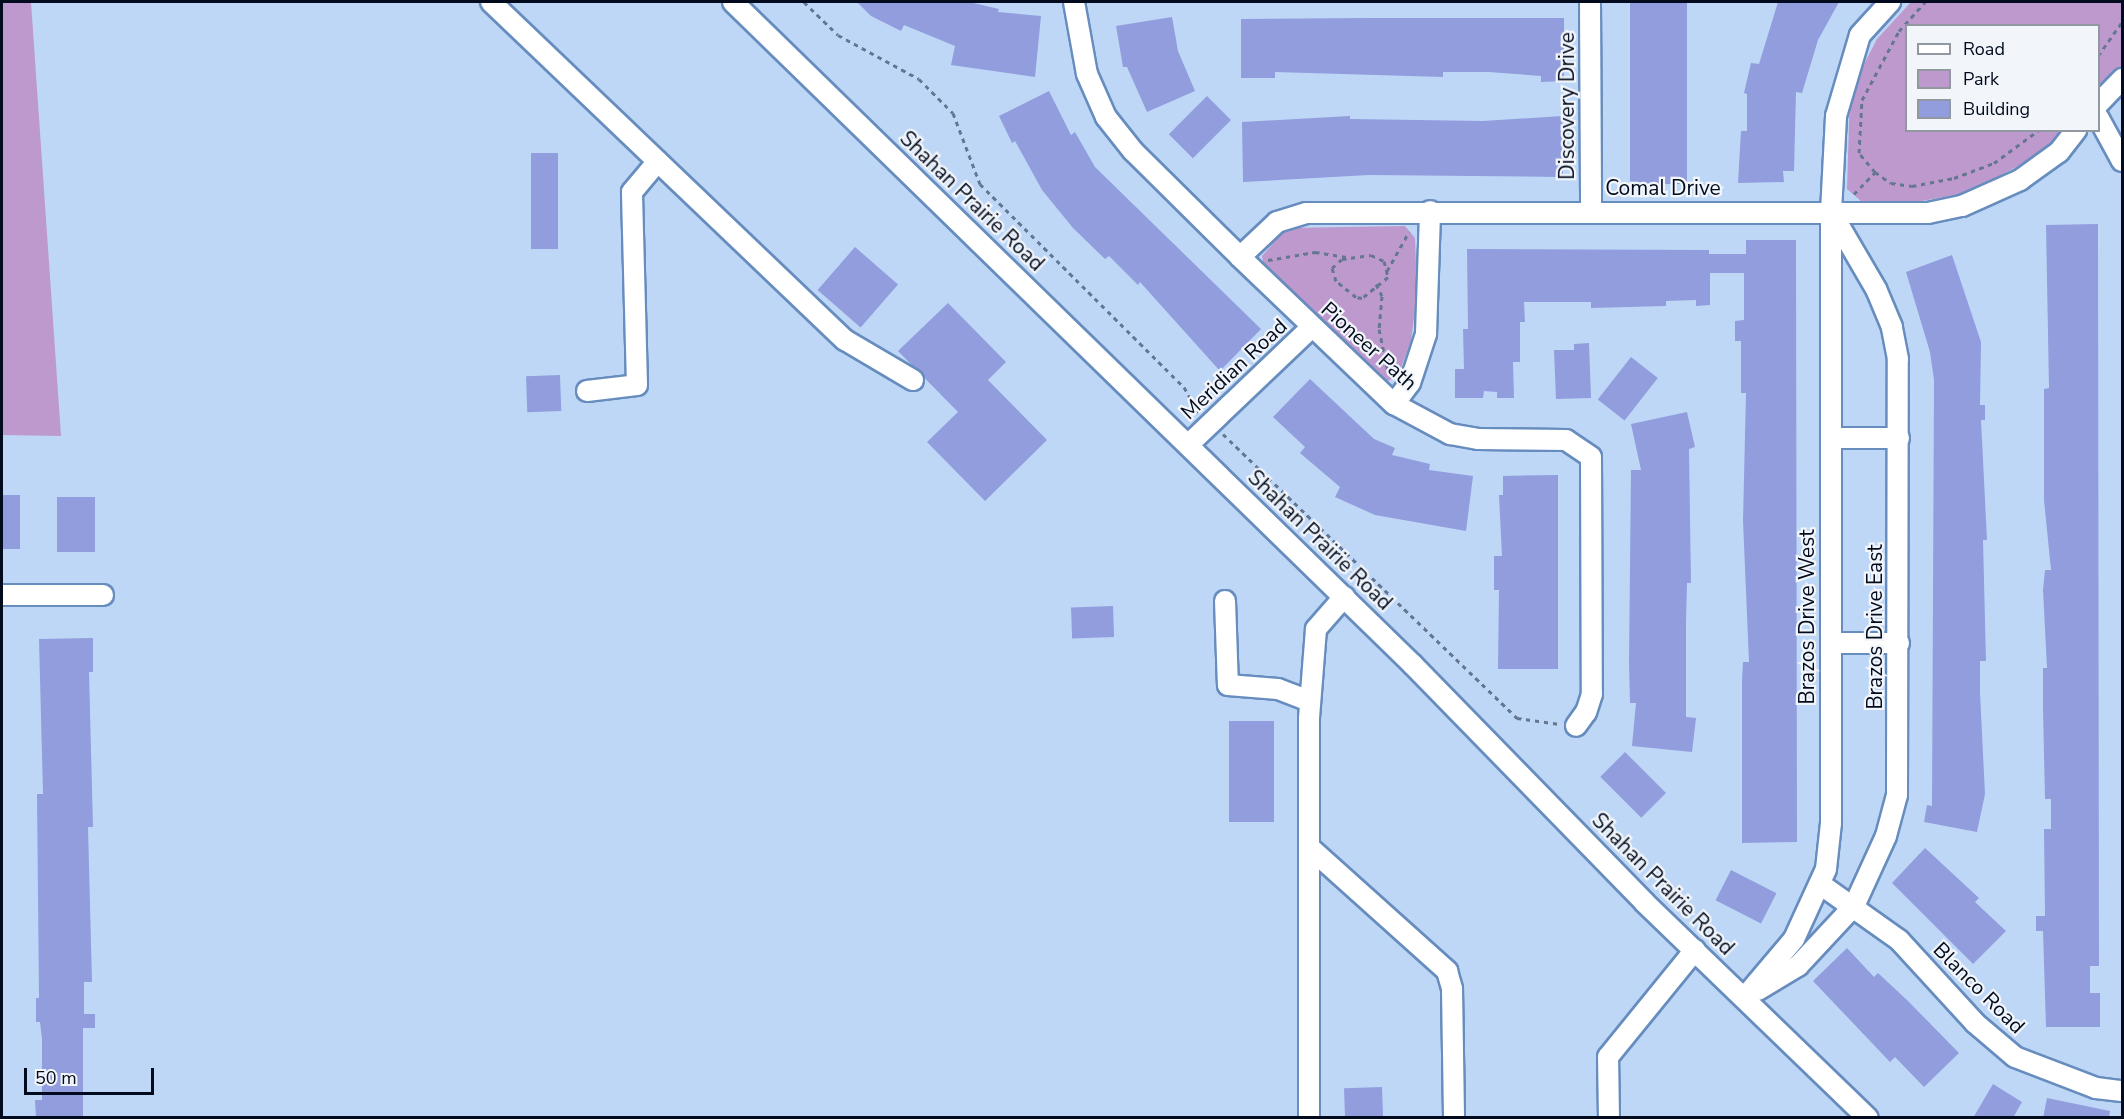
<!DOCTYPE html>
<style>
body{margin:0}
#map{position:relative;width:2124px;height:1119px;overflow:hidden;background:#bed7f7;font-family:"Nunito Sans",sans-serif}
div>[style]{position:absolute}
.green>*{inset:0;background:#be99ce}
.building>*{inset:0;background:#919ddd;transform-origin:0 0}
.path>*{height:3px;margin-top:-1.5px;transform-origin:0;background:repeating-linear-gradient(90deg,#657790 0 4.5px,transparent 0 9px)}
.roads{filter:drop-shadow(2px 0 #678dbe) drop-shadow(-2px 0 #678dbe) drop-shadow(0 2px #678dbe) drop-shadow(0 -2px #678dbe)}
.minor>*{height:20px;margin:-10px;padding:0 10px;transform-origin:10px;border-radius:10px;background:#fff}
span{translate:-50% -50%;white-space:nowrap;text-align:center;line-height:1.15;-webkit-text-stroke:4.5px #f2f6fb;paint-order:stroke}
.street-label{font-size:21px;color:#010b1d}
.frame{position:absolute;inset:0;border:3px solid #010b1d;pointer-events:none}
.legend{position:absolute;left:1905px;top:24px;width:195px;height:108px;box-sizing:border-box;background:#f2f6fb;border:2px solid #9298a2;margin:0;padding:8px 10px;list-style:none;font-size:18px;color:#010b1d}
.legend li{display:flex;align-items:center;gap:12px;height:30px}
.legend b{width:30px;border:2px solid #9298a2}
.scale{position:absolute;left:24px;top:1068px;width:130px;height:27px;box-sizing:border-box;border:3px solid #010b1d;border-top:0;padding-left:8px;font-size:18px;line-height:21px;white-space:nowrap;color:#010b1d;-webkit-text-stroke:4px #f2f6fb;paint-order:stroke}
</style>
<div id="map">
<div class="green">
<i style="clip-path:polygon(2px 2px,31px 2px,61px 436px,2px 435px)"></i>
<i style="clip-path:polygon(1911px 2px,2122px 2px,2122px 68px,2099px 95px,2098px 26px,1906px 26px,1906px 130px,2068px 131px,2048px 150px,1967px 193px,1916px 202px,1862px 202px,1847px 189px,1850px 91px,1877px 39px)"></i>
<i style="clip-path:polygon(1405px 226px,1415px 238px,1417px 294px,1411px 341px,1398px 376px,1381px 384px,1264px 266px,1262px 256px,1287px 228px)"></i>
</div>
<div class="building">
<i style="clip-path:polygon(857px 2px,969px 2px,999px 9px,998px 12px,1041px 16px,1035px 77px,951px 65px,955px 46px,904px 25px,901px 31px,871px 16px)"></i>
<i style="left:1630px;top:2px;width:57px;height:182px"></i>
<i style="clip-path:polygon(1778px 2px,1839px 2px,1818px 40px,1802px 93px,1796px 92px,1794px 171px,1783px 171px,1784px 182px,1738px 183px,1741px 131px,1747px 131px,1747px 94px,1744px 93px,1751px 63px,1759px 64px)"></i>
<i style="clip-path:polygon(1172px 17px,1178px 51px,1195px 91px,1147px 112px,1127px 67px,1123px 67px,1116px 26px)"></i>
<i style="clip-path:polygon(1369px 18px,1564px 18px,1564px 81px,1541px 82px,1541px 76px,1489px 72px,1443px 72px,1443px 77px,1275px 72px,1275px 78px,1241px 78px,1241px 19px)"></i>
<i style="clip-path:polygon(1049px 91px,1071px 135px,1075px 132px,1095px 167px,1261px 329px,1220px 371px,1140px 282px,1138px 285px,1109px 256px,1105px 259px,1073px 228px,1042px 190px,1015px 141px,1012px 143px,999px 116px)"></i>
<i style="left:1207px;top:96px;width:34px;height:54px;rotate:45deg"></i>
<i style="clip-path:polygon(1350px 116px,1350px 119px,1483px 121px,1562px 116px,1563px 177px,1369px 175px,1243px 182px,1242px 122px)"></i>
<i style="left:531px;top:153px;width:27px;height:96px"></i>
<i style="clip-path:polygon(2098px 224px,2099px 966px,2090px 966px,2090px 993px,2100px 993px,2100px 1027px,2046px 1027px,2043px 931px,2036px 931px,2036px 916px,2045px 916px,2044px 829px,2051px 829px,2051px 799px,2045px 799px,2043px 709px,2043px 668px,2047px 668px,2043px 590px,2045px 570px,2051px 570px,2044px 500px,2044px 389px,2049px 388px,2046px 225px)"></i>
<i style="clip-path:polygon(1746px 240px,1796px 240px,1797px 842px,1742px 843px,1742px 681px,1743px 662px,1749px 662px,1743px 521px,1746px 393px,1741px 393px,1741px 341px,1735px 341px,1735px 321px,1744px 320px,1744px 273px,1710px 273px,1710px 305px,1696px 306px,1696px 300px,1666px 301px,1666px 306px,1591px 308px,1591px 302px,1524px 302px,1525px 322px,1520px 322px,1520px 362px,1513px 362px,1514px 398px,1497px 398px,1497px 392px,1484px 391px,1483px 398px,1455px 398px,1455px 369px,1464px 369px,1463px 329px,1468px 329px,1467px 249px,1709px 250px,1709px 254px,1746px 254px)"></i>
<i style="left:855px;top:247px;width:57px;height:57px;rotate:41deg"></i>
<i style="clip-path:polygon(1952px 255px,1981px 342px,1980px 405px,1985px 405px,1985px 420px,1981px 420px,1987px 540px,1983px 540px,1986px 661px,1980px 661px,1980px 693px,1985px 794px,1977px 832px,1924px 822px,1927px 805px,1932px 806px,1934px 380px,1930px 352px,1906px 272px)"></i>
<i style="clip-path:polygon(948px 303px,1006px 362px,988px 380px,1047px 440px,985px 501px,927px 442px,958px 412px,898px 351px)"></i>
<i style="clip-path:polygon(1589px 343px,1591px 398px,1556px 399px,1554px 350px,1574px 350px,1574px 344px)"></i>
<i style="left:1631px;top:357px;width:34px;height:54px;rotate:38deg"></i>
<i style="left:560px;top:375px;width:36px;height:34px;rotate:88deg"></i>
<i style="clip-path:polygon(1310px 379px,1374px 439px,1395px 448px,1392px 455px,1430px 464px,1429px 470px,1473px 476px,1466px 531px,1375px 515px,1335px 497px,1340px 487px,1300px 453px,1305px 447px,1273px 417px)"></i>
<i style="clip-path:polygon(1687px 412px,1695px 447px,1689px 449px,1691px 583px,1687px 583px,1686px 623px,1686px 717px,1696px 718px,1692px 752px,1632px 746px,1636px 703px,1630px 703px,1629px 663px,1631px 470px,1641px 470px,1631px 424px)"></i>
<i style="clip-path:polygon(1558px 475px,1558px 669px,1498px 669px,1499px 590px,1494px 590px,1494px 556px,1502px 556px,1499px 495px,1503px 495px,1503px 476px)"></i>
<i style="left:2px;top:495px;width:18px;height:54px"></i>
<i style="left:57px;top:497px;width:38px;height:55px"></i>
<i style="left:1113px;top:606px;width:31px;height:42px;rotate:88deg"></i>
<i style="clip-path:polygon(93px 638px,93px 672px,89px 672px,93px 827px,88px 827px,92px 982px,84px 982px,84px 1014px,95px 1014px,95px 1028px,83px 1028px,83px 1118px,36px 1118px,35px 1100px,42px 1100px,42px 1039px,40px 1022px,36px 1022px,36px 998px,39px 998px,37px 794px,43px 794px,39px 639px)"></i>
<i style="left:1229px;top:721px;width:45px;height:101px"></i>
<i style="left:1625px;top:752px;width:58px;height:35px;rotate:45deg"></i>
<i style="clip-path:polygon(1925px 848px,1979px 898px,1975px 902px,2006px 931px,1973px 964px,1892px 883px)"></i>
<i style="left:1731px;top:870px;width:51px;height:34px;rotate:27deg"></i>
<i style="clip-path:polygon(1847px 948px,1874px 977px,1878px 973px,1908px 1001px,1959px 1053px,1924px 1087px,1895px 1057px,1890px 1062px,1813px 981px)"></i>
<i style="clip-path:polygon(1993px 1084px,2022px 1102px,2013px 1118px,1973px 1118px)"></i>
<i style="left:1382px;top:1087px;width:31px;height:38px;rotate:88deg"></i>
<i style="clip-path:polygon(2047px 1098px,2110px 1111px,2109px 1118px,2043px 1118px)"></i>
</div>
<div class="path">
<i style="left:804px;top:2px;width:47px;rotate:44.1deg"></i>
<i style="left:838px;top:35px;width:92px;rotate:28.5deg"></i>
<i style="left:919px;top:79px;width:48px;rotate:45deg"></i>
<i style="left:953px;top:113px;width:76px;rotate:69.2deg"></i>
<i style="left:980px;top:184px;width:288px;rotate:44.9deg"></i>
<i style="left:1184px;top:387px;width:29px;rotate:61deg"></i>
<i style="left:2098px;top:56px;width:42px;rotate:-54.8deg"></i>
<i style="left:1875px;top:172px;width:25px;rotate:-130deg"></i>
<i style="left:1859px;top:153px;width:53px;rotate:-86.8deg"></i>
<i style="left:1862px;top:100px;width:78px;rotate:-61.8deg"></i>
<i style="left:1899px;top:31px;width:39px;rotate:-48deg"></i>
<i style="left:1854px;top:194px;width:30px;rotate:-46deg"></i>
<i style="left:1875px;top:172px;width:19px;rotate:35deg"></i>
<i style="left:1891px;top:183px;width:21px;rotate:8deg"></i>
<i style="left:1912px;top:186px;width:43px;rotate:-10.8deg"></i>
<i style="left:1954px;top:178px;width:43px;rotate:-20.6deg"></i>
<i style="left:1994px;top:163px;width:56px;rotate:-36.3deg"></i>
<i style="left:1371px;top:255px;width:14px;rotate:25deg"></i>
<i style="left:1384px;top:261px;width:16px;rotate:76deg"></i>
<i style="left:1388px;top:277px;width:33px;rotate:141deg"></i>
<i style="left:1362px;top:298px;width:6px;rotate:-171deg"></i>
<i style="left:1356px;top:297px;width:26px;rotate:-141deg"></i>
<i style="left:1336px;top:281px;width:14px;rotate:-107deg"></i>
<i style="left:1332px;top:268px;width:13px;rotate:-42deg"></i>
<i style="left:1342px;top:259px;width:29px;rotate:-8deg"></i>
<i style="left:1268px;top:260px;width:48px;rotate:-9.7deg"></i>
<i style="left:1315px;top:252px;width:32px;rotate:9deg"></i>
<i style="left:1387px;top:271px;width:45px;rotate:-60.6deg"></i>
<i style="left:1376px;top:284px;width:13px;rotate:63deg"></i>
<i style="left:1382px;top:296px;width:33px;rotate:95deg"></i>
<i style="left:1379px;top:329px;width:44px;rotate:78.2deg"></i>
<i style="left:1223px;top:434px;width:409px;rotate:44deg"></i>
<i style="left:1517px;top:718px;width:43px;rotate:7.9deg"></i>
</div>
<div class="roads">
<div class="minor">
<i style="left:491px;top:2px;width:489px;rotate:43.7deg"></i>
<i style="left:845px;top:340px;width:79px;rotate:30.5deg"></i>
<i style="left:733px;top:2px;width:950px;rotate:44.27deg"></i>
<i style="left:1413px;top:665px;width:331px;rotate:45.7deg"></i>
<i style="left:1644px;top:902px;width:311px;rotate:44deg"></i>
<i style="left:1074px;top:2px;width:73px;rotate:79.8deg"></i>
<i style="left:1087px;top:74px;width:47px;rotate:66.2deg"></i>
<i style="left:1106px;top:117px;width:43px;rotate:51.5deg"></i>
<i style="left:1133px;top:151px;width:151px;rotate:44.7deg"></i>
<i style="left:1240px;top:257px;width:213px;rotate:43.7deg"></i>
<i style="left:1394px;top:404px;width:64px;rotate:28.2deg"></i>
<i style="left:1450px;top:434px;width:28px;rotate:10deg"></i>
<i style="left:1478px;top:439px;width:88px;rotate:0.7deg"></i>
<i style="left:1566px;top:440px;width:30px;rotate:34deg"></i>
<i style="left:1591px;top:457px;width:237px;rotate:89.8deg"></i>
<i style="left:1592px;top:694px;width:19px;rotate:108deg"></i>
<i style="left:1586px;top:712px;width:17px;rotate:126deg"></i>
<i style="left:1590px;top:2px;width:209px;rotate:89.7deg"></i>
<i style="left:2098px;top:104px;width:35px;rotate:-46deg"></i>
<i style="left:2098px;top:117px;width:50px;rotate:61.4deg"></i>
<i style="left:1240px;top:257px;width:51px;rotate:-43.4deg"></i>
<i style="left:1277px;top:222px;width:31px;rotate:-17deg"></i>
<i style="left:1307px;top:213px;width:621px"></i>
<i style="left:1928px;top:213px;width:35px;rotate:-12deg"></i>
<i style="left:1962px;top:206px;width:64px;rotate:-24.1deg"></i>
<i style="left:2020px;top:180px;width:48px;rotate:-35.7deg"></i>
<i style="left:2059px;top:152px;width:28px;rotate:-52deg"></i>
<i style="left:587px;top:391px;width:50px;rotate:-6.8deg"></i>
<i style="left:637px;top:385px;width:193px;rotate:-91.5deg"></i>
<i style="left:632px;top:192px;width:40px;rotate:-50deg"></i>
<i style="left:1394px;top:404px;width:26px;rotate:-53deg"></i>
<i style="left:1410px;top:383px;width:52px;rotate:-71.9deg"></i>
<i style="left:1426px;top:334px;width:123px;rotate:-88.1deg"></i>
<i style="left:1831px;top:438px;width:68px"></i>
<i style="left:1188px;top:445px;width:171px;rotate:-43.6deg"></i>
<i style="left:2px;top:595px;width:101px"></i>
<i style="left:1225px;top:601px;width:84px;rotate:88deg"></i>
<i style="left:1228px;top:685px;width:50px;rotate:4.6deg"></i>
<i style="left:1278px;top:689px;width:34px;rotate:21deg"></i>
<i style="left:1831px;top:643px;width:68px"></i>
<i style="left:1309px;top:847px;width:186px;rotate:41.9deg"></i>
<i style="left:1447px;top:971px;width:19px;rotate:74deg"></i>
<i style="left:1452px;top:989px;width:129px;rotate:89.1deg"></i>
<i style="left:1820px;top:884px;width:97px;rotate:35.3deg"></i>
<i style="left:1899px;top:940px;width:113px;rotate:47.5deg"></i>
<i style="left:1975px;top:1023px;width:52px;rotate:40.4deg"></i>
<i style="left:2015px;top:1057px;width:87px;rotate:20.9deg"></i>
<i style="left:2096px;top:1088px;width:26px;rotate:7deg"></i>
<i style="left:1758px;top:990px;width:47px;rotate:-31deg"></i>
<i style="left:1798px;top:966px;width:82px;rotate:-47deg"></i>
<i style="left:1854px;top:906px;width:77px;rotate:-65.4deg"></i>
<i style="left:1886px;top:836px;width:42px;rotate:-75deg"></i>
<i style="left:1897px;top:795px;width:436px;rotate:-89.9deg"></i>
<i style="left:1898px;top:359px;width:33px;rotate:-101deg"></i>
<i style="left:1892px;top:327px;width:41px;rotate:-112.8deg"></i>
<i style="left:1876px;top:289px;width:89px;rotate:-120.3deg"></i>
<i style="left:1745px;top:997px;width:76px;rotate:-49.8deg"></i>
<i style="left:1794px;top:939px;width:77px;rotate:-65.4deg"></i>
<i style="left:1826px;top:869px;width:46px;rotate:-83.8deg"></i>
<i style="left:1831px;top:823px;width:611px;rotate:-90deg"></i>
<i style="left:1831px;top:212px;width:96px;rotate:-87deg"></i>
<i style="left:1836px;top:116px;width:84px;rotate:-73.5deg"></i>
<i style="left:1860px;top:35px;width:45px;rotate:-47.7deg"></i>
<i style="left:1309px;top:1118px;width:400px;rotate:-90deg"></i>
<i style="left:1309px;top:718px;width:89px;rotate:-85.5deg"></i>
<i style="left:1316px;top:629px;width:43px;rotate:-48.8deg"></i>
<i style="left:1609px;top:1118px;width:61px;rotate:-90.9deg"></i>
<i style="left:1608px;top:1057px;width:138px;rotate:-50.9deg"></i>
</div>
</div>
<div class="street-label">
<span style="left:1567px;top:106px;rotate:-90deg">Discovery Drive</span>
<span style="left:1663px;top:188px">Comal Drive</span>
<span style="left:972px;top:201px;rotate:44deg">Shahan Prairie Road</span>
<span style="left:1369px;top:346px;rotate:42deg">Pioneer Path</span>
<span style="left:1234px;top:369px;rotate:-43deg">Meridian Road</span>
<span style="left:1320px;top:540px;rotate:44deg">Shahan Prairie Road</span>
<span style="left:1807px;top:617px;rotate:-90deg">Brazos Drive West</span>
<span style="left:1875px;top:627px;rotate:-90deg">Brazos Drive East</span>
<span style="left:1663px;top:884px;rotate:45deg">Shahan Prairie Road</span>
<span style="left:1979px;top:988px;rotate:45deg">Blanco Road</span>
</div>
<div class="frame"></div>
<ul class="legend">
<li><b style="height:8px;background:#fff"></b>Road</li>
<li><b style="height:16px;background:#be99ce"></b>Park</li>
<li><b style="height:16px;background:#919ddd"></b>Building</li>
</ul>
<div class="scale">50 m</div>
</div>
